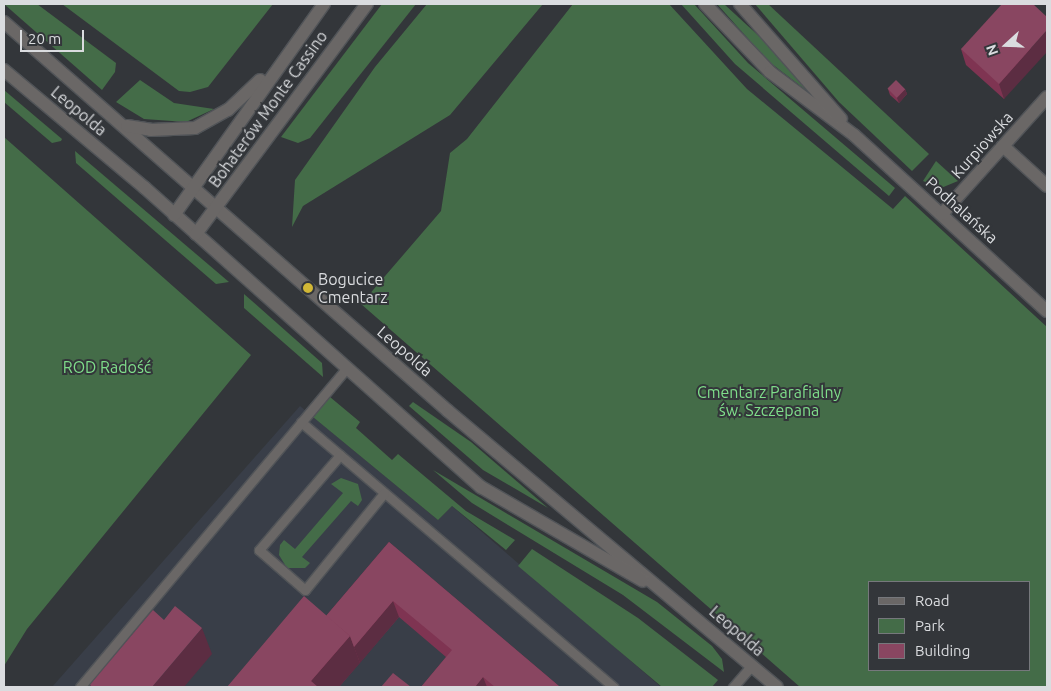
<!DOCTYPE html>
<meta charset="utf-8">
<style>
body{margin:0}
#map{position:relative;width:1051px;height:691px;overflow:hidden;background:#33363a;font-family:Ubuntu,sans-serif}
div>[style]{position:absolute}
.built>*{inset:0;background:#393e48}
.green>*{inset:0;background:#446c48}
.roads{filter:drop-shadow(1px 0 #515458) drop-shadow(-1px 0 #515458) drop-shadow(0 1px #515458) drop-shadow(0 -1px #515458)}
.service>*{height:9px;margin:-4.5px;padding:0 4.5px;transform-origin:4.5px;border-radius:4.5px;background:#6a6766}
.minor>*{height:12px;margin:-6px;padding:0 6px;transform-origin:6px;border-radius:6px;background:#6a6766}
.tertiary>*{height:12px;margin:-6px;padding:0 6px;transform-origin:6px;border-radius:6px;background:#6a6766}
.wall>*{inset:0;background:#7f3452}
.shaded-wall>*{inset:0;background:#5c2d42}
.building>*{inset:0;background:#894661;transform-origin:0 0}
.dots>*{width:14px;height:14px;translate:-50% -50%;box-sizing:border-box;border:2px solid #33363a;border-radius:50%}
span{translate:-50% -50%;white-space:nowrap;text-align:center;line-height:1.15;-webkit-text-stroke:4px #33363a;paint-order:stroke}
.street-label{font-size:16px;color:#dadcdf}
.poi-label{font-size:16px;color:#dadcdf}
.left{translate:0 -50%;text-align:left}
.park-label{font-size:16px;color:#7fde8a}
.frame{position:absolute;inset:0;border:5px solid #dadcdf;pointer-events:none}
.legend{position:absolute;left:868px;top:581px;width:162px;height:90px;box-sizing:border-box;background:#33363a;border:1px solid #76787c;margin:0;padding:6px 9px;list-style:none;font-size:15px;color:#dadcdf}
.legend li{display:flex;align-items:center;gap:10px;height:25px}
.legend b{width:25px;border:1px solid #76787c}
.north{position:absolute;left:981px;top:20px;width:50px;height:50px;-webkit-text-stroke:4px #33363a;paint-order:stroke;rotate:250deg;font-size:14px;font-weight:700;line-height:20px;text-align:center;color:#dadcdf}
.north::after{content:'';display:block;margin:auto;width:18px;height:22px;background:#dadcdf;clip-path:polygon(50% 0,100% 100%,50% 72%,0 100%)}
.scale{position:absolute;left:20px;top:30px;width:64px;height:22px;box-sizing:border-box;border:2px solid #dadcdf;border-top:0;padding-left:6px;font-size:15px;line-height:18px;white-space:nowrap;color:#dadcdf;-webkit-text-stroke:4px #33363a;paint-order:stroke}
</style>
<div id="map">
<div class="built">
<i style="clip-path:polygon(300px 406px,438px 520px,452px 506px,661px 687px,52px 687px)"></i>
</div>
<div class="green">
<i style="clip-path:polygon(4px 4px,37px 4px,116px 63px,115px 72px,102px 90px)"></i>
<i style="clip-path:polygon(62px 4px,273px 4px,208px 87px,190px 92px,179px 91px)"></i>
<i style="clip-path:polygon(382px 4px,416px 4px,310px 138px,298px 143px,281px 137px)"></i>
<i style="clip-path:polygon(427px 4px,543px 4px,450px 115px,303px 206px,292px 227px,295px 180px,375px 67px)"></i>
<i style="clip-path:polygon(evenodd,573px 4px,669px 4px,747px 89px,893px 209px,905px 196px,1047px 327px,1047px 687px,800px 687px,361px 304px,441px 211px,450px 153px,467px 139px,573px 4px,870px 582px,1030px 582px,1030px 670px,870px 670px,870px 582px)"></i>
<i style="clip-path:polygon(681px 4px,694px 4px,748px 63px,895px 188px,889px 196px,735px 64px)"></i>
<i style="clip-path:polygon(717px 4px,724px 4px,773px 49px,811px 94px,768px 61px)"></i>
<i style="clip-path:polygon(755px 4px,768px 4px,929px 154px,912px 171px,839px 102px)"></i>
<i style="clip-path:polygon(140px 80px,174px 103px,214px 109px,186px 122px,144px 119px,116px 102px)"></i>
<i style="clip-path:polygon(4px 90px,62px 139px,61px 141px,52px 143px,4px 102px)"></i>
<i style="clip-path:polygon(4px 137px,251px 355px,27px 629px,4px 666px)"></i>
<i style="clip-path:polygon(75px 151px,229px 282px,216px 284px,76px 163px)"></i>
<i style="clip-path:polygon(936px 161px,958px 181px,941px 188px,923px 181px)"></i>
<i style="clip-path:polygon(244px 294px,322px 363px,323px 377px,244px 308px)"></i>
<i style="clip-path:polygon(330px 397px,360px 422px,356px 428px,392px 460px,398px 454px,466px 511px,515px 540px,506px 550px,452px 506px,438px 520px,313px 417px)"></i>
<i style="clip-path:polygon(413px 402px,471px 442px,548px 508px,483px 470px,409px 406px)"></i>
<i style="clip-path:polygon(433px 470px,657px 602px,712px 646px,722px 659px,724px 672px,623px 595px,472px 503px)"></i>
<i style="clip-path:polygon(341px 478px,358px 484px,362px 500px,358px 506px,351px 501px,302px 557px,310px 563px,305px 568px,287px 568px,279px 555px,280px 545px,284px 540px,295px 549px,343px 493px,331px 484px)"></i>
<i style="clip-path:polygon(532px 549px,638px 618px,718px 680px,712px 687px,662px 687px,518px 566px)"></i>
</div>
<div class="roads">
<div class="service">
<i style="left:301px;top:422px;width:410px;rotate:40.3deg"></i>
<i style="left:340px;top:455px;width:125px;rotate:130.5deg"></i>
<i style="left:259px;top:550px;width:61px;rotate:41deg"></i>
<i style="left:305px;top:590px;width:125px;rotate:-50.8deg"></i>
<i style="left:80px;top:687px;width:415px;rotate:-50.1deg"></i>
<i style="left:733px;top:687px;width:29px;rotate:-49deg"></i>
</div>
<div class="minor">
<i style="left:705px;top:4px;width:94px;rotate:46.3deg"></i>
<i style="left:770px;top:72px;width:105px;rotate:36.9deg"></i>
<i style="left:854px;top:135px;width:261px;rotate:42.4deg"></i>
<i style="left:740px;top:4px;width:153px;rotate:48.7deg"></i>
<i style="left:1003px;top:146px;width:59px;rotate:42.3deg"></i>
<i style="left:942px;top:214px;width:157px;rotate:-48.1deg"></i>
</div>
<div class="tertiary">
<i style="left:4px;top:22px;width:590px;rotate:41.22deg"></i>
<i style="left:448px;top:411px;width:429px;rotate:40deg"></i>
<i style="left:4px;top:70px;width:184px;rotate:39.9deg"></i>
<i style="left:145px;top:188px;width:450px;rotate:41.7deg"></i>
<i style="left:481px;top:487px;width:187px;rotate:30.1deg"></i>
<i style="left:127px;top:126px;width:24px;rotate:9deg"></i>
<i style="left:151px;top:130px;width:44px;rotate:-2.6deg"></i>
<i style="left:195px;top:128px;width:38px;rotate:-29deg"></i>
<i style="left:228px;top:110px;width:44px;rotate:-43.2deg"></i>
<i style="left:174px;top:215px;width:259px;rotate:-54.6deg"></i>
<i style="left:196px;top:234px;width:287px;rotate:-53.4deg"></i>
</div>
</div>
<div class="wall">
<i style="clip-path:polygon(1047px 17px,1004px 99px,966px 65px,961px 49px)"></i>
<i style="clip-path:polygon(888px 89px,905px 89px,907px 94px,899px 103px,890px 95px)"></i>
<i style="clip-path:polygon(389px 542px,560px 687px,421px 687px,446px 657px,399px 617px,339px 687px,227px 687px,326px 616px)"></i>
</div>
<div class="shaded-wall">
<i style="clip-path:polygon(1047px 30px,1047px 52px,1004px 99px,999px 84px)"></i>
<i style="clip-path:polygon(905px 89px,907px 94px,899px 103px,897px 98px)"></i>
<i style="clip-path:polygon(393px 601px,399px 617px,360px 663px,354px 647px)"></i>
<i style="clip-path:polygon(202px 628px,212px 654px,184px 687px,152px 687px)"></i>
<i style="clip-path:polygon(350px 636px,360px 663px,339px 687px,313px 687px,311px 681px)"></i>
<i style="clip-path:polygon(483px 677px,487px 687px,475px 687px)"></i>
</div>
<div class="building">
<i style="clip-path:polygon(1002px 4px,1033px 4px,1047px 17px,1047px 30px,999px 84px,961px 49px)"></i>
<i style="left:896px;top:80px;width:13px;height:12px;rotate:45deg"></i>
<i style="clip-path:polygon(389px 542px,560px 687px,495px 687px,483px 677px,475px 687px,421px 687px,452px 650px,393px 601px,354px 647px,350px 636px,326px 616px)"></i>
<i style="clip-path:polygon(304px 596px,350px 636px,311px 681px,318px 687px,227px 687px)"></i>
<i style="clip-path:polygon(175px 606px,202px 628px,152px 687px,92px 687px,90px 685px,153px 610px,164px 620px)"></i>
<i style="clip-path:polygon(393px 673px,411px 687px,381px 687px)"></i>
</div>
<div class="dots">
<i style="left:308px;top:288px;background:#d1b736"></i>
</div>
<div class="street-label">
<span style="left:268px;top:109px;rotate:-54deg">Bohaterów Monte Cassino</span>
<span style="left:79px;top:111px;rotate:40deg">Leopolda</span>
<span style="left:982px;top:145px;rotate:-48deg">Kurpiowska</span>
<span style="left:962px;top:210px;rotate:42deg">Podhalańska</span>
<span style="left:405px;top:351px;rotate:41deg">Leopolda</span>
<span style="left:737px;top:631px;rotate:41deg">Leopolda</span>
</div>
<div class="poi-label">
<span class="left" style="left:318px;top:288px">Bogucice<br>Cmentarz</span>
</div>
<div class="park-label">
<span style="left:107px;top:367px">ROD Radość</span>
<span style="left:769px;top:401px">Cmentarz Parafialny<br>św. Szczepana</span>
</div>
<div class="frame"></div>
<ul class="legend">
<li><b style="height:6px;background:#6a6766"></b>Road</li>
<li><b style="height:14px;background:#446c48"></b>Park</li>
<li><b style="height:14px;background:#894661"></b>Building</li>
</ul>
<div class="north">N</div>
<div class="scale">20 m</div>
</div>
